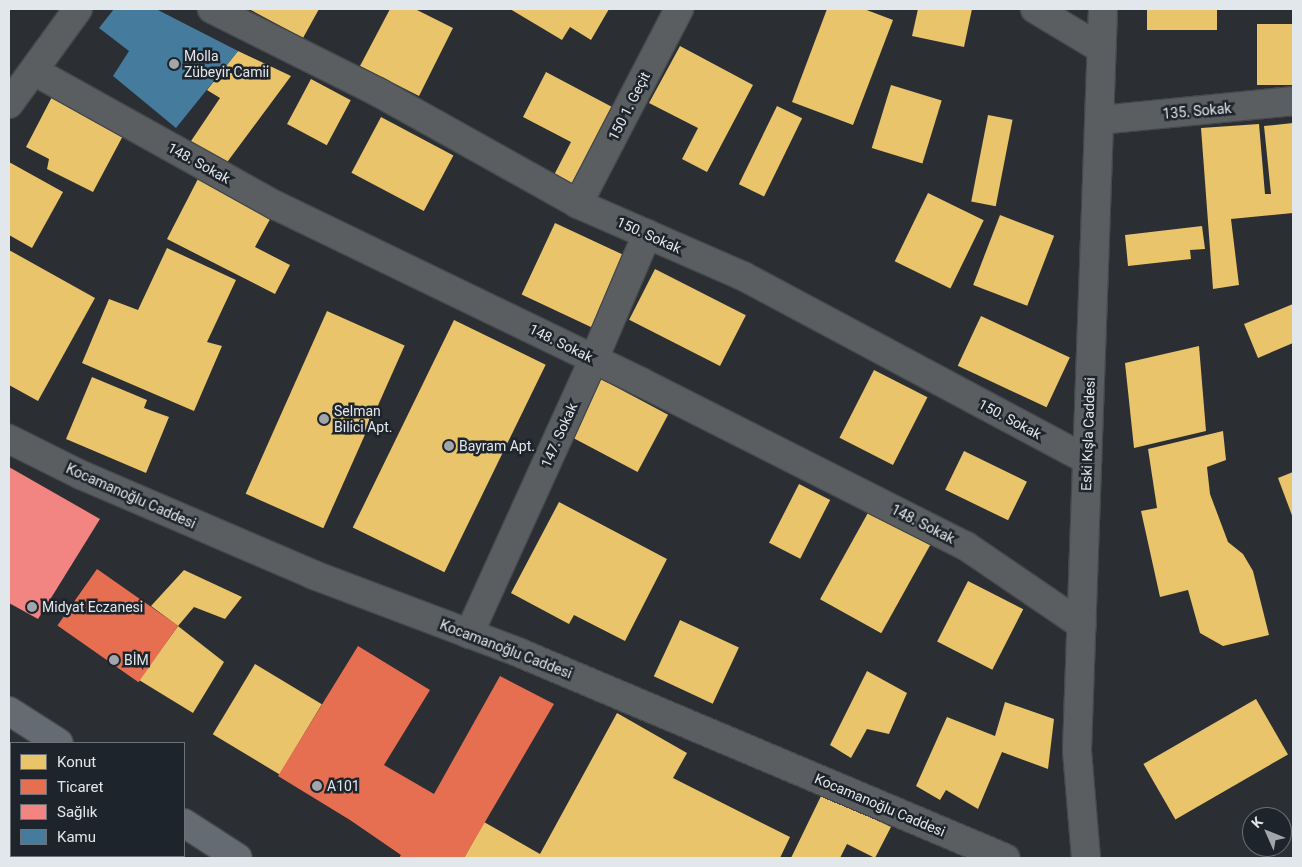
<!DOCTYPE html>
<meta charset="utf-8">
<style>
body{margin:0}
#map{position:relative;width:1302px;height:867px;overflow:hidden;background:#2b2e32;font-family:Roboto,sans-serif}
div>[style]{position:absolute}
.homes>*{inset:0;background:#e9c46a;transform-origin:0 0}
.shops>*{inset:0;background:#e76f51;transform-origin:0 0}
.health>*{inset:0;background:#f28482}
.public>*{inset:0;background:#457b9d}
.roads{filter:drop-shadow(1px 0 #45494c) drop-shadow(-1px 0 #45494c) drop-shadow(0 1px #45494c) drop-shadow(0 -1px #45494c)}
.minor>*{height:28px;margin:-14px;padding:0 14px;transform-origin:14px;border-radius:14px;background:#5b5e61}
.tertiary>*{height:28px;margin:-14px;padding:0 14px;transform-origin:14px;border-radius:14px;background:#5b5e61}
.primary>*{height:28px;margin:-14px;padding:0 14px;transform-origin:14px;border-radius:14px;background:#656b72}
.dots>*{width:14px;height:14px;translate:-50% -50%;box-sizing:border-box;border:2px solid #1e242b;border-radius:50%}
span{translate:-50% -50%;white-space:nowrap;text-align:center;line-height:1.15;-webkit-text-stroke:5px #1e242b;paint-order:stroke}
.poi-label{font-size:14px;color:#e2e7eb}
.left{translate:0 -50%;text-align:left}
.street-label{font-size:14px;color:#e2e7eb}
.frame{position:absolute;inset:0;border:10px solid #e2e7eb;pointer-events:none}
.legend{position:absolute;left:10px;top:742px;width:175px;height:115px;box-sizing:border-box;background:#1e242b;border:1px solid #6c7278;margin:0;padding:6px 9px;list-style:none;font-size:15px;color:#e2e7eb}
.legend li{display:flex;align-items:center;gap:10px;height:25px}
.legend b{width:25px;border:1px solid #6c7278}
.north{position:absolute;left:1242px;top:807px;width:50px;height:50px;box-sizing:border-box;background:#1e242b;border:1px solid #6c7278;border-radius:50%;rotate:314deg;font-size:14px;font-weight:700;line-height:20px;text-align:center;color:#e2e7eb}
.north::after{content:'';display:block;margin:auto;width:18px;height:22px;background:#a2a6aa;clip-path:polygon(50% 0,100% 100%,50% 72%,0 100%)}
</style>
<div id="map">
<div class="homes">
<i style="clip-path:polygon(249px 9px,319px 9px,303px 38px)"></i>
<i style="clip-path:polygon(390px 9px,415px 9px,453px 28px,419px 96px,360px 66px)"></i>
<i style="clip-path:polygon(510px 9px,609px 9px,591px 40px,570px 27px,562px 40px)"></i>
<i style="clip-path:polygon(827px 9px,864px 9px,893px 20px,853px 125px,792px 102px)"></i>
<i style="clip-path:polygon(918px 9px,972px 9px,964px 47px,912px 36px)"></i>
<i style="left:1147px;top:9px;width:70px;height:21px"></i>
<i style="left:1293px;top:24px;width:61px;height:36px;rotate:90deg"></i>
<i style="clip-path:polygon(680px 46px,753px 85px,707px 172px,682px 159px,698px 128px,649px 103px)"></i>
<i style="clip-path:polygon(238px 51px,291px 76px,225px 165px,189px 144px,220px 98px,207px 90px)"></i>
<i style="clip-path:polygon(546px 72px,614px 108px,573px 185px,554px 175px,571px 142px,523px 117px)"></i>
<i style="left:311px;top:79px;width:45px;height:51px;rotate:28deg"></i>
<i style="left:891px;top:85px;width:53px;height:66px;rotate:17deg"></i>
<i style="clip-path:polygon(53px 95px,125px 132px,93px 192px,47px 169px,49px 159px,26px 147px)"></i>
<i style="left:777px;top:106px;width:28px;height:87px;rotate:26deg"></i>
<i style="left:988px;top:115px;width:25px;height:88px;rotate:11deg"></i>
<i style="left:381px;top:117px;width:82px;height:63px;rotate:28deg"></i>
<i style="clip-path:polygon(1293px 123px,1293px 213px,1231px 219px,1239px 285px,1213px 289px,1201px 128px,1259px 124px,1265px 194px,1271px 194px,1264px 126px)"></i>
<i style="clip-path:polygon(9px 162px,63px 192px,32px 248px,9px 235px)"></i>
<i style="clip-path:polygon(201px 173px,275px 210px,255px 247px,290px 265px,275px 294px,167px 239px)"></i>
<i style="left:928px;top:193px;width:62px;height:76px;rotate:26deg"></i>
<i style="left:1000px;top:215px;width:58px;height:75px;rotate:21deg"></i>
<i style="left:555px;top:223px;width:77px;height:79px;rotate:25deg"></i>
<i style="clip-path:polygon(1202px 226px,1205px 249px,1190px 250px,1191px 259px,1128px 266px,1125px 235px)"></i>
<i style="clip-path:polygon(167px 248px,236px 280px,207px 342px,222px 346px,194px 411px,82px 363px,109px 299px,138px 310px)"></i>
<i style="clip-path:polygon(9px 250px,95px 298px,38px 401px,9px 385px)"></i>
<i style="left:655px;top:269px;width:102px;height:57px;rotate:27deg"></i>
<i style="clip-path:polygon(1293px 304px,1293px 343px,1258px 358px,1244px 324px)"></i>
<i style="left:327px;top:311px;width:85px;height:200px;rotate:24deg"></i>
<i style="left:981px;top:316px;width:98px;height:55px;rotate:25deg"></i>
<i style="left:454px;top:320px;width:102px;height:231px;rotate:26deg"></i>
<i style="clip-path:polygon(1199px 346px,1206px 431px,1134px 448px,1125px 363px)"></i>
<i style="left:874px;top:370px;width:60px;height:76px;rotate:27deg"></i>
<i style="clip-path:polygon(92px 377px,147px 400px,144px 408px,169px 417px,146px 473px,66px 439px)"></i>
<i style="left:601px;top:379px;width:76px;height:65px;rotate:28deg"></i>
<i style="clip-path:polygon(1223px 431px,1226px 460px,1207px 467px,1210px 494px,1228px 542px,1243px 554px,1253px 571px,1269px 635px,1223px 646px,1200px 633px,1188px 590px,1160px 597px,1141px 511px,1157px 508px,1148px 449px)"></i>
<i style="left:964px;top:451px;width:70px;height:43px;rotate:26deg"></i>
<i style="clip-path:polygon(1293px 472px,1293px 518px,1278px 478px)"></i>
<i style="left:799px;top:484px;width:35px;height:66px;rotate:27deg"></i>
<i style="clip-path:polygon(559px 502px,667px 559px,625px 641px,574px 615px,569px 624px,511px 593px)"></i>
<i style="left:869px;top:511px;width:70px;height:101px;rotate:29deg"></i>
<i style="clip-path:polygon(184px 570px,242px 597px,225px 619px,194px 607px,178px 626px,151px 606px)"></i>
<i style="left:968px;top:581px;width:62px;height:68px;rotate:27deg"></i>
<i style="left:680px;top:620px;width:65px;height:62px;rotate:25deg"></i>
<i style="clip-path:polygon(178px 626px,224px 662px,193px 713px,139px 680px)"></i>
<i style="left:255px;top:664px;width:78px;height:82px;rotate:31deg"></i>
<i style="clip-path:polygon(867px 671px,907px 693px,889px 734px,867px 729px,851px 758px,830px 745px)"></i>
<i style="left:1256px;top:699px;width:64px;height:130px;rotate:60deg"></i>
<i style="clip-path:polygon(1005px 702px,1054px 719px,1048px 769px,1002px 752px,978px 809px,946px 790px,940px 800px,916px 786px,947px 717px,995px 736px)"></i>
<i style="clip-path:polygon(617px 713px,687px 753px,673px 778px,790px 837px,780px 858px,464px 858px,484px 822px,540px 854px)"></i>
<i style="clip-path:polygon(822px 794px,891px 827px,875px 858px,847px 844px,840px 858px,791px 858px)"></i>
</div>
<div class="shops">
<i style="left:97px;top:569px;width:99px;height:69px;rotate:35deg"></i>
<i style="clip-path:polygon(358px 646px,430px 690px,384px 765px,434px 794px,500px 676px,554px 704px,464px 858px,399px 858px,401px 855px,350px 820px,278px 776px)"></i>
</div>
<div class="health">
<i style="clip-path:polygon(9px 467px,100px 519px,38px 619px,9px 603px)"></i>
</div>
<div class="public">
<i style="clip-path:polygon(114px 9px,156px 9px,238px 51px,176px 128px,113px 76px,129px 51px,99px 28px)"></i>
</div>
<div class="roads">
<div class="minor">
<i style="left:212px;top:9px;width:186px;rotate:26.6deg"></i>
<i style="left:378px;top:92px;width:229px;rotate:29.2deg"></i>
<i style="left:578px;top:204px;width:180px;rotate:23.6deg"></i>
<i style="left:743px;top:276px;width:390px;rotate:28.1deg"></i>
<i style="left:1035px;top:9px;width:76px;rotate:31deg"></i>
<i style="left:34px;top:71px;width:278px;rotate:29.1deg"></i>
<i style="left:277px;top:206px;width:404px;rotate:25.8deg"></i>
<i style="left:641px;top:382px;width:364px;rotate:26.8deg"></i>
<i style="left:966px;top:546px;width:140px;rotate:34.3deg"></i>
<i style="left:1100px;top:120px;width:194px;rotate:-5.6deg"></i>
<i style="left:578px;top:204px;width:220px;rotate:-62.6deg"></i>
<i style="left:469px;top:634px;width:302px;rotate:-65.6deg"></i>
<i style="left:594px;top:359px;width:136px;rotate:-67deg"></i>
</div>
<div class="tertiary">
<i style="left:9px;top:104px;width:117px;rotate:-54deg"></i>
<i style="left:9px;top:439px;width:80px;rotate:26.6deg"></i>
<i style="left:81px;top:475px;width:254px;rotate:23.2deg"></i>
<i style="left:314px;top:575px;width:220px;rotate:20.7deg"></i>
<i style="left:520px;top:653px;width:527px;rotate:22.91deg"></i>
<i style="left:1086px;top:858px;width:108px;rotate:-94.8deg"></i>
<i style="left:1077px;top:750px;width:741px;rotate:-87.99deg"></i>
</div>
<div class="primary">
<i style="left:9px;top:711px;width:59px;rotate:32.6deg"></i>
<i style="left:9px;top:810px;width:3px;rotate:45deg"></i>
<i style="left:184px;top:823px;width:64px;rotate:32.9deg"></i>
<i style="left:78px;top:856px;width:4px;rotate:27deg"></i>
</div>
</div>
<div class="dots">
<i style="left:174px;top:64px;background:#a2a6aa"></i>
<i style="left:324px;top:419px;background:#a2a6aa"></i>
<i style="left:449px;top:446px;background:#a2a6aa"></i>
<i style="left:32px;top:607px;background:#a2a6aa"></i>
<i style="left:114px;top:660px;background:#a2a6aa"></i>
<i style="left:317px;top:786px;background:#a2a6aa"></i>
</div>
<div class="poi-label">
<span class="left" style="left:184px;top:64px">Molla<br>Zübeyir Camii</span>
<span class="left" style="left:334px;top:419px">Selman<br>Bilici Apt.</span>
<span class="left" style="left:459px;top:446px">Bayram Apt.</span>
<span class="left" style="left:42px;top:607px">Midyat Eczanesi</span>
<span class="left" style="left:124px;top:660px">BİM</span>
<span class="left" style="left:327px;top:786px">A101</span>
</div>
<div class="street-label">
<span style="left:629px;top:106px;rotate:-63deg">150 1. Geçit</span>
<span style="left:1197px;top:111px;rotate:-5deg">135. Sokak</span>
<span style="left:199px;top:163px;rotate:29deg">148. Sokak</span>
<span style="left:649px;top:235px;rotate:24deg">150. Sokak</span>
<span style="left:561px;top:343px;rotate:26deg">148. Sokak</span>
<span style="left:1010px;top:419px;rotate:28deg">150. Sokak</span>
<span style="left:1088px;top:434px;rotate:-88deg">Eski Kışla Caddesi</span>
<span style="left:559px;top:435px;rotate:-66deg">147. Sokak</span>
<span style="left:131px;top:496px;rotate:24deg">Kocamanoğlu Caddesi</span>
<span style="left:923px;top:524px;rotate:27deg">148. Sokak</span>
<span style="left:506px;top:649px;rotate:21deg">Kocamanoğlu Caddesi</span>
<span style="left:880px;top:805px;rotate:23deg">Kocamanoğlu Caddesi</span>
</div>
<div class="frame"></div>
<ul class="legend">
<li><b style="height:14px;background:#e9c46a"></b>Konut</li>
<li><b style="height:14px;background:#e76f51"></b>Ticaret</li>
<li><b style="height:14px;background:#f28482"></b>Sağlık</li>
<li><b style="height:14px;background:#457b9d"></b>Kamu</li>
</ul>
<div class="north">K</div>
</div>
